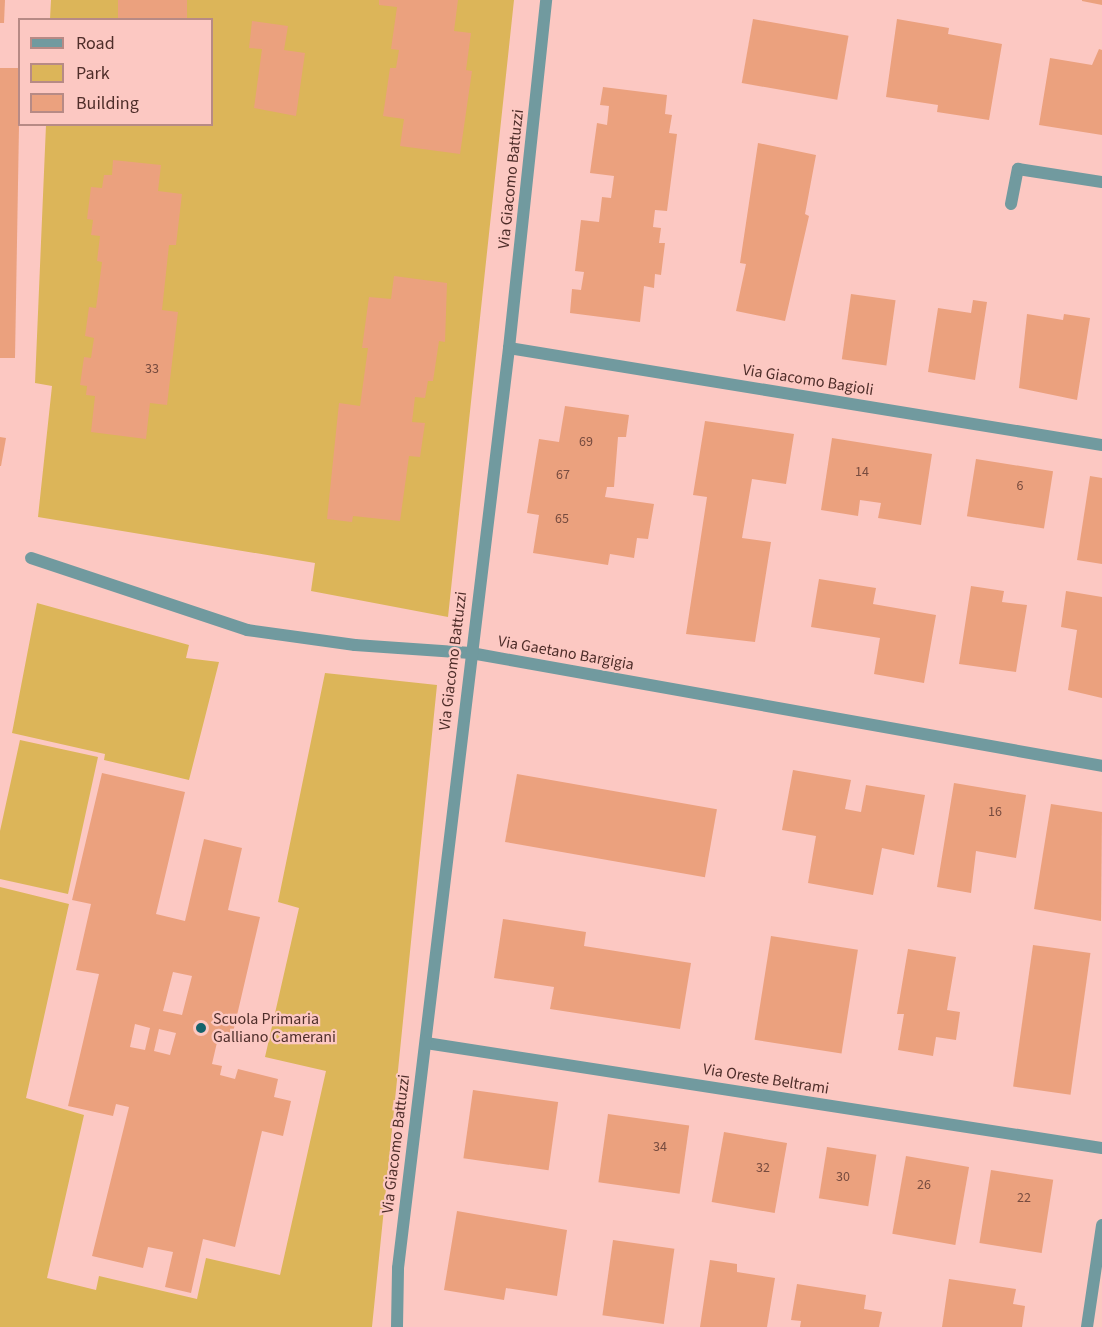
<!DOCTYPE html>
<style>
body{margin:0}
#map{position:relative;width:1102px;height:1327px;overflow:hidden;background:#fcc8c2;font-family:"Source Sans 3",sans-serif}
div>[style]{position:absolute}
.green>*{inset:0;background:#dcb559}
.building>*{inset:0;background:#eba17e;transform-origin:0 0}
.street>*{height:12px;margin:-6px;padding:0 6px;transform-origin:6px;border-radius:6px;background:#719a9f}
.dots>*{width:16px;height:16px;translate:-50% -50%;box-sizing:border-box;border:3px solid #fcc8c2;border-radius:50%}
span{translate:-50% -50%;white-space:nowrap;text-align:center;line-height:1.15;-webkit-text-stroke:4.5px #fcc8c2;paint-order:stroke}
.number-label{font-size:14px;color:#764b3f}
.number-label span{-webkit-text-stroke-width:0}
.street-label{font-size:16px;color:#4f2e2a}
.poi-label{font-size:16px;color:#4f2e2a}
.left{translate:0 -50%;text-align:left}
.legend{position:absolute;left:18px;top:18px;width:195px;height:108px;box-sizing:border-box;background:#fcc8c2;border:2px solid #b78a85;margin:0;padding:8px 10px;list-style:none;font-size:18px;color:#4f2e2a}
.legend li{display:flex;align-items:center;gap:12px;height:30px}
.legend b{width:30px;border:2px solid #b78a85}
</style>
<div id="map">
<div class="green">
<i style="clip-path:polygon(51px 0,514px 0,448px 617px,311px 591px,315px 563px,38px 517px,52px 386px,35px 383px,46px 125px,212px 124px,212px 20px,50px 19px)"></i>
<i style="clip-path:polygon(37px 603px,189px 645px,186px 658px,219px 662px,189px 780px,104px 760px,105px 754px,12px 733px)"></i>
<i style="clip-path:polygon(325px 673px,437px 685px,372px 1327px,0 1327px,0 887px,69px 904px,26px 1098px,84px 1115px,47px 1278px,96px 1290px,99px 1276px,197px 1299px,206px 1258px,280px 1275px,326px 1071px,265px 1057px,299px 908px,278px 902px)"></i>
<i style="clip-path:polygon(20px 740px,98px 757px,68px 894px,0 879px,0 831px)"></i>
</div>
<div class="building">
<i style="clip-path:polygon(0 0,5px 0,4px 23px,0 23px)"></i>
<i style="left:118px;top:0;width:69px;height:20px"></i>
<i style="clip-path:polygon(379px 0,458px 0,454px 31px,471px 33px,466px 70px,472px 71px,460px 154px,400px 146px,404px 119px,383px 116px,390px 68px,396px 68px,399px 50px,391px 49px,397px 7px,379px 5px)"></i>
<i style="clip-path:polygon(1082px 0,1102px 0,1102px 5px,1082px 1px)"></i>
<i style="left:753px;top:19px;width:97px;height:65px;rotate:10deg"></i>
<i style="clip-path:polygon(897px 19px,949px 28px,948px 34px,1002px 44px,989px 120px,937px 112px,938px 105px,886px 97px)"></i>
<i style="clip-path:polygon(252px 21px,288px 26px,284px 50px,305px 53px,296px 116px,254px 108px,262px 49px,249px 48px)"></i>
<i style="clip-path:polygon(1099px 49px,1102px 50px,1102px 135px,1039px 125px,1050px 58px,1092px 65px)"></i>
<i style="clip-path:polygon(0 68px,20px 68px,15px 358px,0 358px)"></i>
<i style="clip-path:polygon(603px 87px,667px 95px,665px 114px,672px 115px,669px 133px,677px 134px,667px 211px,655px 210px,653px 227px,661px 228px,659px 243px,665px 243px,661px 275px,655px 274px,654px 288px,644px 286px,640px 322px,570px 313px,572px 289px,581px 290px,584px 272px,575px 271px,581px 220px,599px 222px,602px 197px,611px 198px,614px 176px,590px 173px,597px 123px,607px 125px,609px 106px,600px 105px)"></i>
<i style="clip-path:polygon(758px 143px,816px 155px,805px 214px,809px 216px,785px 321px,736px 311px,746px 264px,740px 263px)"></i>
<i style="clip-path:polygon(113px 160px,161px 165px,158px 191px,182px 194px,176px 245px,169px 245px,162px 310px,178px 312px,167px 405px,150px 403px,146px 439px,91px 432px,95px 396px,86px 395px,87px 386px,80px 385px,84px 357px,91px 358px,94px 338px,85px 336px,89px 307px,96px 308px,102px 262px,97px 261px,100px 236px,91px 235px,93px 220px,87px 219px,91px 187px,102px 188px,104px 175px,112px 175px)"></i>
<i style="clip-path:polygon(394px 276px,447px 283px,445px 342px,439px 341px,433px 381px,428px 381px,425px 398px,415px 397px,412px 422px,425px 423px,420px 457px,409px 456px,400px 521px,353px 516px,352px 522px,327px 519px,339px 403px,360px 406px,368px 348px,362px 348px,369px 297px,391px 299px)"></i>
<i style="left:851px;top:294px;width:45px;height:66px;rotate:8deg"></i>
<i style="clip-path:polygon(973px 300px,987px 302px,975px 380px,928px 372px,938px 308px,971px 313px)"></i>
<i style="clip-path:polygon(1027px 314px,1063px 320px,1064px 314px,1090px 318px,1077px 400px,1019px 388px)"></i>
<i style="clip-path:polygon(565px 406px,629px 415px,626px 437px,618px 437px,614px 487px,607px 487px,605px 497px,654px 504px,648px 539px,637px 538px,634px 558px,610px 554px,608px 565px,533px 553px,539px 515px,527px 513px,539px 439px,559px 442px)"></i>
<i style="clip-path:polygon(705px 421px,794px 434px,786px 484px,752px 479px,742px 538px,771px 542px,755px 642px,686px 634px,707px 497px,693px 495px)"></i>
<i style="clip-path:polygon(0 437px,6px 438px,1px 466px,0 466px)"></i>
<i style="clip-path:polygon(832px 438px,932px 454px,921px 525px,878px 518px,881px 503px,860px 500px,858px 516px,821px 510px)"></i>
<i style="left:976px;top:459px;width:78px;height:58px;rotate:9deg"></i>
<i style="clip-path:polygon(1090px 476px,1102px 478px,1102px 564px,1077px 560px)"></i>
<i style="clip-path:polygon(819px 579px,876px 588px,873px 604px,936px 615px,924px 683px,874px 674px,880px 638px,811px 627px)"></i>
<i style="clip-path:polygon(971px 586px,1004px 591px,1002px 602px,1027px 605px,1016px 672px,959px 664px)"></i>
<i style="clip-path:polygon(1066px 591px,1102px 597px,1102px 698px,1068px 690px,1077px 630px,1061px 627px)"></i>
<i style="clip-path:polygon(793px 770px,851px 780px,845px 809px,861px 812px,866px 785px,925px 795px,914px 855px,882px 848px,873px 895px,808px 883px,816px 836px,782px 830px)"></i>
<i style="clip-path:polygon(evenodd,102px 773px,185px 792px,156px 914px,185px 921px,204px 839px,242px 848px,228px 910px,260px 917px,231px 1041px,218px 1038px,212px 1064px,222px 1066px,220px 1075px,235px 1079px,238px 1069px,278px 1079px,274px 1097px,291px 1101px,283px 1136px,262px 1131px,235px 1247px,203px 1239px,191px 1293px,165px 1287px,173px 1252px,148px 1247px,143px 1268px,92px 1256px,129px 1107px,116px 1104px,113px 1116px,68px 1106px,99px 974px,76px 970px,91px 904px,72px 900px,102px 773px,173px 972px,192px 976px,182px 1015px,163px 1011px,173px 972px,102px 773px,135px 1024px,150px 1028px,145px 1050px,130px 1047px,135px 1024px,102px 773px,159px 1029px,176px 1033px,170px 1055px,154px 1051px,159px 1029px)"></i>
<i style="left:517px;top:774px;width:203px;height:69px;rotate:10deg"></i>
<i style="clip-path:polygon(954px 783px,1026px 795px,1016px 858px,976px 851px,971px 893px,937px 887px)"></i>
<i style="clip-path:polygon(1051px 804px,1102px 812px,1101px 921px,1034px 909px)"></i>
<i style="clip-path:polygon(503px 919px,586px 932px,584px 946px,691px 963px,680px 1029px,550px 1009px,554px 987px,494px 978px)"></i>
<i style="left:771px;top:936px;width:88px;height:105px;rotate:9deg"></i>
<i style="left:1033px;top:945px;width:58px;height:143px;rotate:8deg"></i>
<i style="clip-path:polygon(908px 949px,956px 957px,947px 1010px,960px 1012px,956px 1040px,936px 1037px,933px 1056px,898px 1050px,904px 1014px,897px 1014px)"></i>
<i style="left:473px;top:1090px;width:86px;height:69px;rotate:8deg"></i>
<i style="left:608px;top:1114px;width:82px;height:69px;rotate:8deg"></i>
<i style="left:724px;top:1132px;width:64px;height:71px;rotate:10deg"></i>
<i style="left:827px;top:1147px;width:50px;height:52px;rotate:9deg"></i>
<i style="left:906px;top:1156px;width:64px;height:79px;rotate:10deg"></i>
<i style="left:991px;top:1170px;width:63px;height:74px;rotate:9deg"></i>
<i style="clip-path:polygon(457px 1211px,567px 1230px,557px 1296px,506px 1288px,504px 1300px,444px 1290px)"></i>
<i style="left:613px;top:1240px;width:62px;height:76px;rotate:8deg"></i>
<i style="clip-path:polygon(710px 1260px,737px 1264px,737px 1272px,775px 1278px,767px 1327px,700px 1327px)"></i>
<i style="clip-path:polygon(949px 1279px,1016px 1289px,1013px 1304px,1025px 1306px,1022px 1327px,942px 1327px)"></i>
<i style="clip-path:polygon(797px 1284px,866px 1295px,864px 1309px,882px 1312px,879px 1327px,800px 1327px,801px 1321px,791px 1320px)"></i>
</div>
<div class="street">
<i style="left:1011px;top:204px;width:36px;rotate:-79deg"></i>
<i style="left:1018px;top:169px;width:85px;rotate:8.8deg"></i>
<i style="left:509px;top:348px;width:601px;rotate:9.29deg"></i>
<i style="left:31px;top:558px;width:228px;rotate:18.4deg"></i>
<i style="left:247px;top:630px;width:109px;rotate:7.9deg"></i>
<i style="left:355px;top:645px;width:116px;rotate:3.9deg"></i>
<i style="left:471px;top:653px;width:641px;rotate:10.15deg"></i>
<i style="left:426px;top:1043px;width:684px;rotate:8.83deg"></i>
<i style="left:397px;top:1327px;width:59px;rotate:-89deg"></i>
<i style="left:398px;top:1268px;width:927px;rotate:-83.12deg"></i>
<i style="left:509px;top:348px;width:350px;rotate:-83.9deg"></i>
<i style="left:1087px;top:1327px;width:103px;rotate:-81.6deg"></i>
</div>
<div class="dots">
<i style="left:201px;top:1028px;background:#15636c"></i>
</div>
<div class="number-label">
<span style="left:152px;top:369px">33</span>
<span style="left:586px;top:442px">69</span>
<span style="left:862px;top:472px">14</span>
<span style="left:563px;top:475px">67</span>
<span style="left:1020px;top:486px">6</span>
<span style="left:562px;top:519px">65</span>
<span style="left:995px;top:812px">16</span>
<span style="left:660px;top:1147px">34</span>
<span style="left:763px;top:1168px">32</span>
<span style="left:843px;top:1177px">30</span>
<span style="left:924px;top:1185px">26</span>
<span style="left:1024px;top:1198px">22</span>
</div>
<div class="street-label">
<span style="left:511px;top:179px;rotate:-84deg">Via Giacomo Battuzzi</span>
<span style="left:808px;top:380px;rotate:9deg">Via Giacomo Bagioli</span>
<span style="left:566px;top:653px;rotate:10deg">Via Gaetano Bargigia</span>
<span style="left:453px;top:661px;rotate:-83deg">Via Giacomo Battuzzi</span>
<span style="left:766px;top:1079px;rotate:9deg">Via Oreste Beltrami</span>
<span style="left:396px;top:1144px;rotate:-83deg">Via Giacomo Battuzzi</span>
</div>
<div class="poi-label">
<span class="left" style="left:213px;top:1028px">Scuola Primaria<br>Galliano Camerani</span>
</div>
<ul class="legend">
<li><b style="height:8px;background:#719a9f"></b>Road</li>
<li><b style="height:16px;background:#dcb559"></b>Park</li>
<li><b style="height:16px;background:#eba17e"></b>Building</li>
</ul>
</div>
